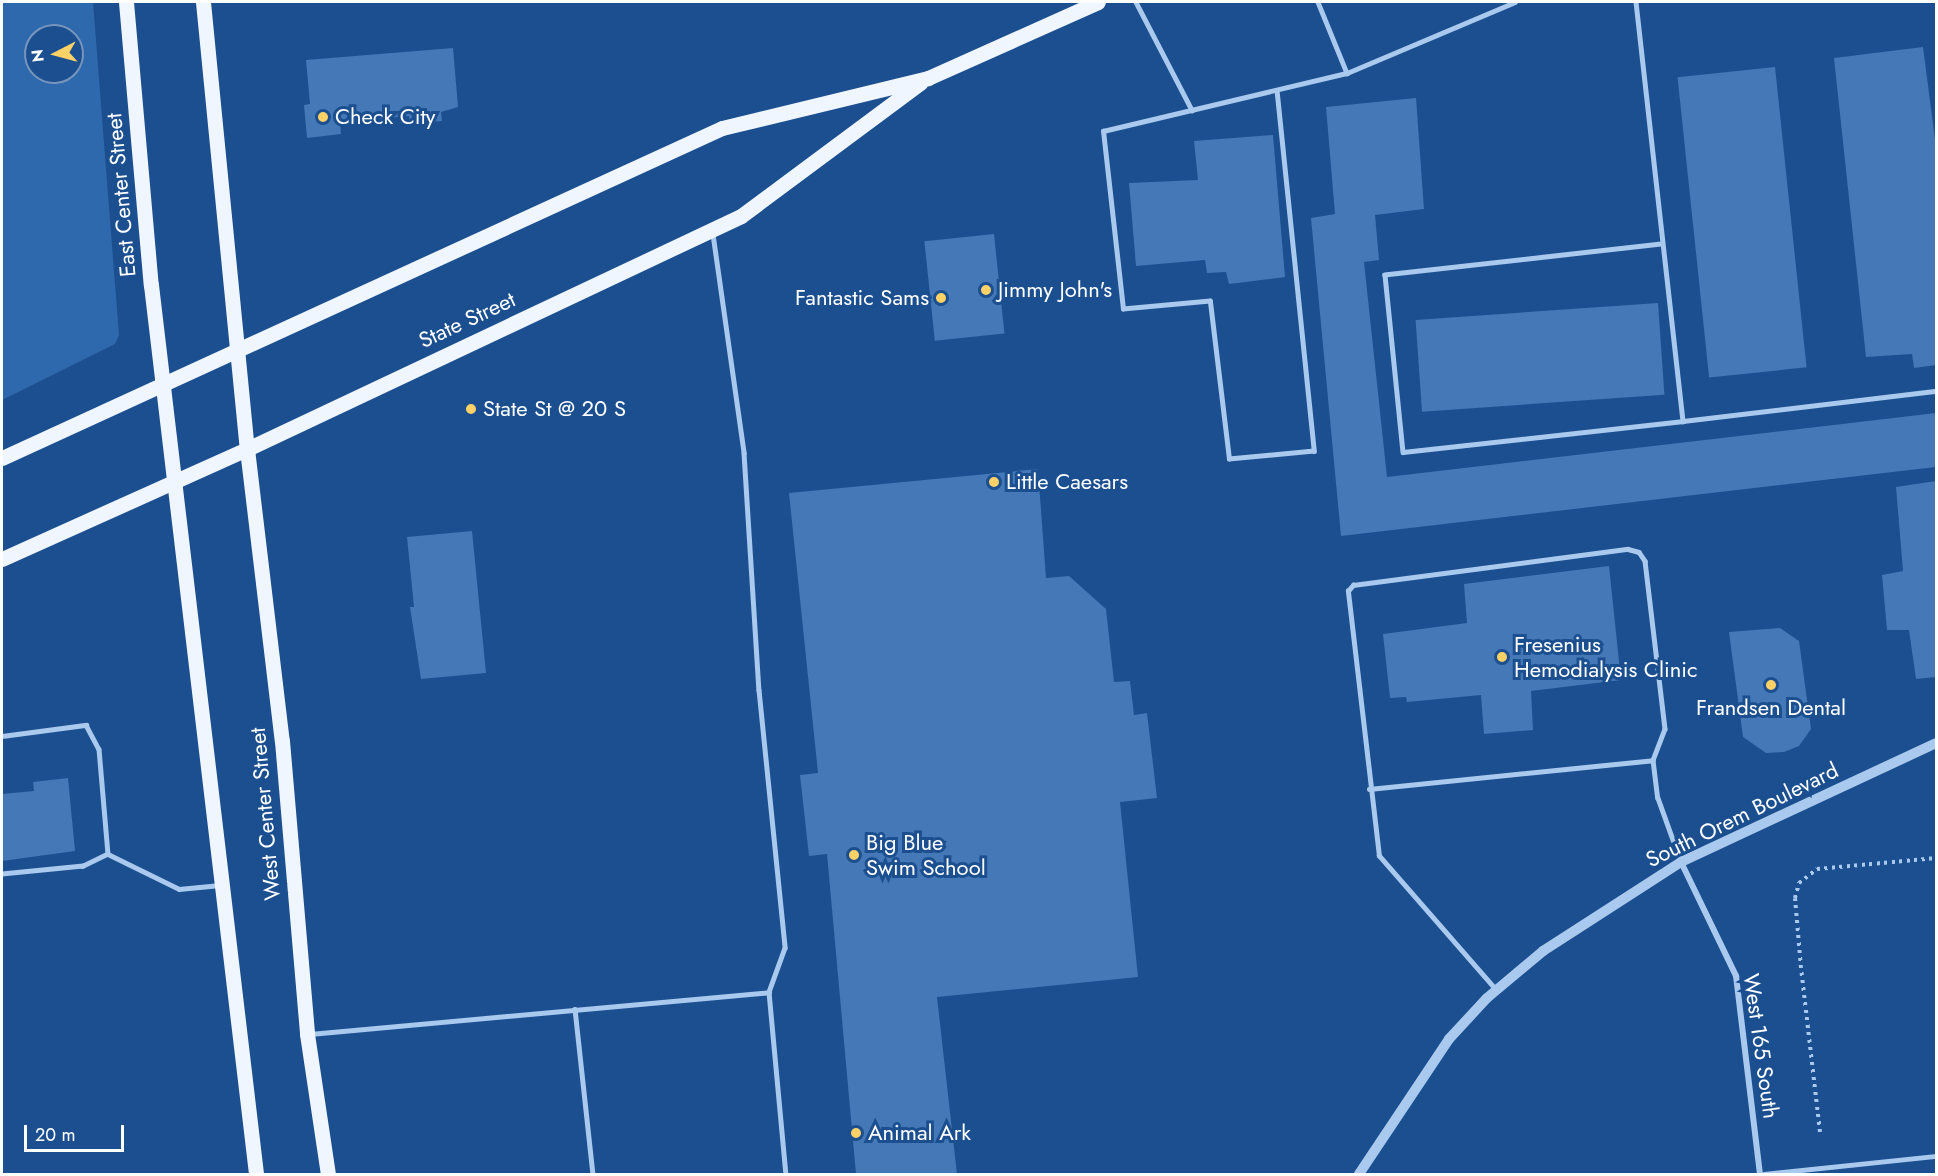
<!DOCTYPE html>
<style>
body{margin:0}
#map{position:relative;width:1938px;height:1176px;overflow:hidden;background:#1b4f8f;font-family:Jost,sans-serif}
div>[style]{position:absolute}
.green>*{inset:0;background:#2e69ad}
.building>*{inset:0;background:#4478b7;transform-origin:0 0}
.path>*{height:4px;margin-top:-2px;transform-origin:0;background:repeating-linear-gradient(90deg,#a9c9ee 0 3px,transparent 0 7.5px)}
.service>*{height:4.5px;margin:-2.25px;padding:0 2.25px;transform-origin:2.25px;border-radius:2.25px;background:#a9c9ee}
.minor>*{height:6px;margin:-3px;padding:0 3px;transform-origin:3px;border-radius:3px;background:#a9c9ee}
.tertiary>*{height:10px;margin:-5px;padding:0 5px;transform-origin:5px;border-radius:5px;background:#a9c9ee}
.primary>*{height:15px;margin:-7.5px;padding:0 7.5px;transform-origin:7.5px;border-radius:7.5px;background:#f0f6ff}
.dots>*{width:16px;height:16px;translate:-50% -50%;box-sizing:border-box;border:3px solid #1b4f8f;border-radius:50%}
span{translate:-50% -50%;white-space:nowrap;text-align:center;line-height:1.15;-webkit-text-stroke:6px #1b4f8f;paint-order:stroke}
.poi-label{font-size:22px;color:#fff}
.left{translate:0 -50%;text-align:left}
.right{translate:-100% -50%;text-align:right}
.street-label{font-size:22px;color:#fff}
.frame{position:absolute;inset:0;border:3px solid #fff;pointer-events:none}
.north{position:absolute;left:24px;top:24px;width:60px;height:60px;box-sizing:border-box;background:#1b4f8f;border:2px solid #7695bc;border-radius:50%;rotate:264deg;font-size:16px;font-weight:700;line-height:24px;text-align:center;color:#fff}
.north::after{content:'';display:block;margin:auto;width:21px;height:27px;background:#ffd166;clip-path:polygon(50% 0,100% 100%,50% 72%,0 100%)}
.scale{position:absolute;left:24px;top:1125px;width:100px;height:27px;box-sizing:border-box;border:3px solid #fff;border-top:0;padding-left:8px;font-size:18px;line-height:21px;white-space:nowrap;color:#fff;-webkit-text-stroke:4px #1b4f8f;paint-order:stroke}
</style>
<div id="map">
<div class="green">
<i style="clip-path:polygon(evenodd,2px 2px,93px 2px,119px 335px,115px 344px,2px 400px,2px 2px,36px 36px,72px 36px,72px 72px,36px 72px,36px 36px)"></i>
</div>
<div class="building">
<i style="clip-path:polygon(1923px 47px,1936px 147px,1936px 365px,1914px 368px,1912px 354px,1866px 357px,1834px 58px)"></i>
<i style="clip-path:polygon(453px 48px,458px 107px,441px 112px,442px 121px,410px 124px,409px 116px,340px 122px,341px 134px,307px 138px,304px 105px,310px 104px,306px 60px)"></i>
<i style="left:1775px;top:67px;width:302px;height:98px;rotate:84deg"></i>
<i style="clip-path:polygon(1416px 98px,1424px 209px,1375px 215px,1379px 260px,1364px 262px,1387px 477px,1936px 413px,1936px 467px,1341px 536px,1311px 218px,1335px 214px,1326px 107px)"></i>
<i style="clip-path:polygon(1273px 135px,1285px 277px,1229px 284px,1226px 272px,1207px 273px,1205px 260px,1136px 266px,1129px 183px,1198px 180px,1194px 141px)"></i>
<i style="left:994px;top:234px;width:100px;height:70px;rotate:84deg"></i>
<i style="left:1658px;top:303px;width:92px;height:243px;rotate:86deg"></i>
<i style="clip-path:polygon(1038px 469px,1046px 578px,1069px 576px,1106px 609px,1114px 682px,1130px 681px,1134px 715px,1147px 713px,1157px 798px,1120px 802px,1138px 977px,937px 997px,957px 1174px,856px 1174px,827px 854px,809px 856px,800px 775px,818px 773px,789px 493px)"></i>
<i style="clip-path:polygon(1936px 481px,1936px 677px,1916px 679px,1909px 630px,1887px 630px,1882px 575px,1903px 571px,1896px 487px)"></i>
<i style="clip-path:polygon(472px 531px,486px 673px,421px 679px,410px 607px,414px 607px,407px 537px)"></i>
<i style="clip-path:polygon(1609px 566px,1621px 680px,1531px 691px,1533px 730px,1484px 734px,1481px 695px,1407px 702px,1406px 697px,1390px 698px,1383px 634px,1467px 623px,1464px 584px)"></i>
<i style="clip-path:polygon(1780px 628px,1799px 641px,1811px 729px,1799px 746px,1784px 752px,1766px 753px,1743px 737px,1729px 632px)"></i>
<i style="clip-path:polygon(68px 778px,75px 851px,2px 861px,2px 794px,34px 791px,33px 782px)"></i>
</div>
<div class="path">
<i style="left:1820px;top:1132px;width:165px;rotate:-96.6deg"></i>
<i style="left:1801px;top:968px;width:70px;rotate:-94.9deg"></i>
<i style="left:1795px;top:898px;width:16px;rotate:-75deg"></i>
<i style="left:1799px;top:883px;width:23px;rotate:-38deg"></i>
<i style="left:1817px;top:869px;width:120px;rotate:-5.3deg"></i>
</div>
<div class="service">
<i style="left:1136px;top:2px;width:122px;rotate:62.6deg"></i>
<i style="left:1318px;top:2px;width:77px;rotate:67.8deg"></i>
<i style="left:1347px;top:73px;width:182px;rotate:-22.9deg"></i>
<i style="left:1636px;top:2px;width:422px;rotate:83.6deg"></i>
<i style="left:1683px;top:421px;width:255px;rotate:-6.8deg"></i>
<i style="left:1277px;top:90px;width:363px;rotate:84.1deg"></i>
<i style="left:1314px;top:451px;width:85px;rotate:174.6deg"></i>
<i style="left:1229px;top:459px;width:159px;rotate:-96.9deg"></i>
<i style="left:1210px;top:301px;width:87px;rotate:174.7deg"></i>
<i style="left:1123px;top:309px;width:179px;rotate:-96.4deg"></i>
<i style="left:1103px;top:131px;width:251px;rotate:-13.4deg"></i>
<i style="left:713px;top:234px;width:221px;rotate:81.9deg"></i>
<i style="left:744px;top:453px;width:237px;rotate:86.4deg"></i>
<i style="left:759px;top:690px;width:259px;rotate:84.2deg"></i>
<i style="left:785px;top:948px;width:47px;rotate:110deg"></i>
<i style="left:769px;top:992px;width:183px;rotate:84.7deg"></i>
<i style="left:1661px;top:244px;width:278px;rotate:173.6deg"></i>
<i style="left:1385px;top:275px;width:178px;rotate:84.2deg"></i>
<i style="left:1403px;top:452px;width:282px;rotate:-6.3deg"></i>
<i style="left:2px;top:736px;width:85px;rotate:-7.5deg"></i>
<i style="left:86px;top:725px;width:27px;rotate:62deg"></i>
<i style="left:99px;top:749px;width:105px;rotate:85.1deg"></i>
<i style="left:108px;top:854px;width:28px;rotate:154deg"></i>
<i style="left:83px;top:866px;width:81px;rotate:174.4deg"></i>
<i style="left:1369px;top:789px;width:285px;rotate:-5.8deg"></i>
<i style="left:108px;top:854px;width:79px;rotate:26.2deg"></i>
<i style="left:179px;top:889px;width:41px;rotate:-5.6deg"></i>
<i style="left:1496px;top:990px;width:178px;rotate:-131.1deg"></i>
<i style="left:1379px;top:856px;width:267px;rotate:-96.7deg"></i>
<i style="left:1348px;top:591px;width:8px;rotate:-50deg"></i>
<i style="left:1353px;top:585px;width:277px;rotate:-7.5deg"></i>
<i style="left:1628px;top:549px;width:11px;rotate:15deg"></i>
<i style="left:1639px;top:552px;width:11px;rotate:56deg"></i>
<i style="left:1645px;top:561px;width:169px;rotate:83.2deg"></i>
<i style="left:1665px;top:729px;width:33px;rotate:111deg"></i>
<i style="left:1653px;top:760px;width:38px;rotate:83deg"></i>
<i style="left:1658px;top:798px;width:68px;rotate:70.2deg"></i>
<i style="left:575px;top:1009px;width:166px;rotate:83.8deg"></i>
<i style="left:310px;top:1034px;width:461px;rotate:-5.2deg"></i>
<i style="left:1764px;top:1174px;width:173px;rotate:-6deg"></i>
</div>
<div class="minor">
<i style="left:1681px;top:862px;width:127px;rotate:64.2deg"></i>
<i style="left:1736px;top:976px;width:199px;rotate:83.1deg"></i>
</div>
<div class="tertiary">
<i style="left:1359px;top:1174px;width:162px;rotate:-56.3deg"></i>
<i style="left:1449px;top:1039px;width:56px;rotate:-47.2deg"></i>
<i style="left:1487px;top:998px;width:73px;rotate:-40deg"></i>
<i style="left:1543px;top:951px;width:164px;rotate:-32.8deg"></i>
<i style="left:1681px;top:862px;width:281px;rotate:-25deg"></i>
</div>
<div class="primary">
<i style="left:126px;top:2px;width:284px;rotate:85deg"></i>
<i style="left:151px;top:285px;width:895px;rotate:83.26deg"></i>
<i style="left:203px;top:2px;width:449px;rotate:84.4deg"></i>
<i style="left:247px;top:449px;width:294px;rotate:83.2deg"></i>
<i style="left:282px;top:741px;width:294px;rotate:85.1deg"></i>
<i style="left:307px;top:1034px;width:142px;rotate:81.5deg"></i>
<i style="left:2px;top:458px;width:792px;rotate:-24.62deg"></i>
<i style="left:722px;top:128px;width:212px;rotate:-13.6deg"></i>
<i style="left:928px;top:78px;width:186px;rotate:-24.1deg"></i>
<i style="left:2px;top:559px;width:269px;rotate:-24.2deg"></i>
<i style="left:247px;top:449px;width:546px;rotate:-25.25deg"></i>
<i style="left:741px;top:216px;width:223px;rotate:-36.6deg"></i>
</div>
<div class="dots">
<i style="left:323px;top:117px;background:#ffd166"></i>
<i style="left:986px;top:290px;background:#ffd166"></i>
<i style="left:941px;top:298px;background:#ffd166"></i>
<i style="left:471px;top:409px;background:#ffd166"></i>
<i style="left:994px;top:482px;background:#ffd166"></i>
<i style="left:1502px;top:657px;background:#ffd166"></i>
<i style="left:1771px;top:685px;background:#ffd166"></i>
<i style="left:854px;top:855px;background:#ffd166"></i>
<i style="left:856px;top:1133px;background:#ffd166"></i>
</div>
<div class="poi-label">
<span class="left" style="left:335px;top:117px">Check City</span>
<span class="left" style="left:998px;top:290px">Jimmy John's</span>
<span class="right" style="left:929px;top:298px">Fantastic Sams</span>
<span class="left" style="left:483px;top:409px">State St @ 20 S</span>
<span class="left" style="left:1006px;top:482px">Little Caesars</span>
<span class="left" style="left:1514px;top:657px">Fresenius<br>Hemodialysis Clinic</span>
<span style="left:1771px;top:708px">Frandsen Dental</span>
<span class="left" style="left:866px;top:855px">Big Blue<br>Swim School</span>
<span class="left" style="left:868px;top:1133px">Animal Ark</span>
</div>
<div class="street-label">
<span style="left:121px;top:195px;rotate:-95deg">East Center Street</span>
<span style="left:467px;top:320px;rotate:-25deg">State Street</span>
<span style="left:265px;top:814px;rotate:-95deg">West Center Street</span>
<span style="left:1742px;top:815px;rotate:-26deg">South Orem Boulevard</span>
<span style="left:1761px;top:1046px;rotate:82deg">West 165 South</span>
</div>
<div class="frame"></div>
<div class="north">N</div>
<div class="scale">20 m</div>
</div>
